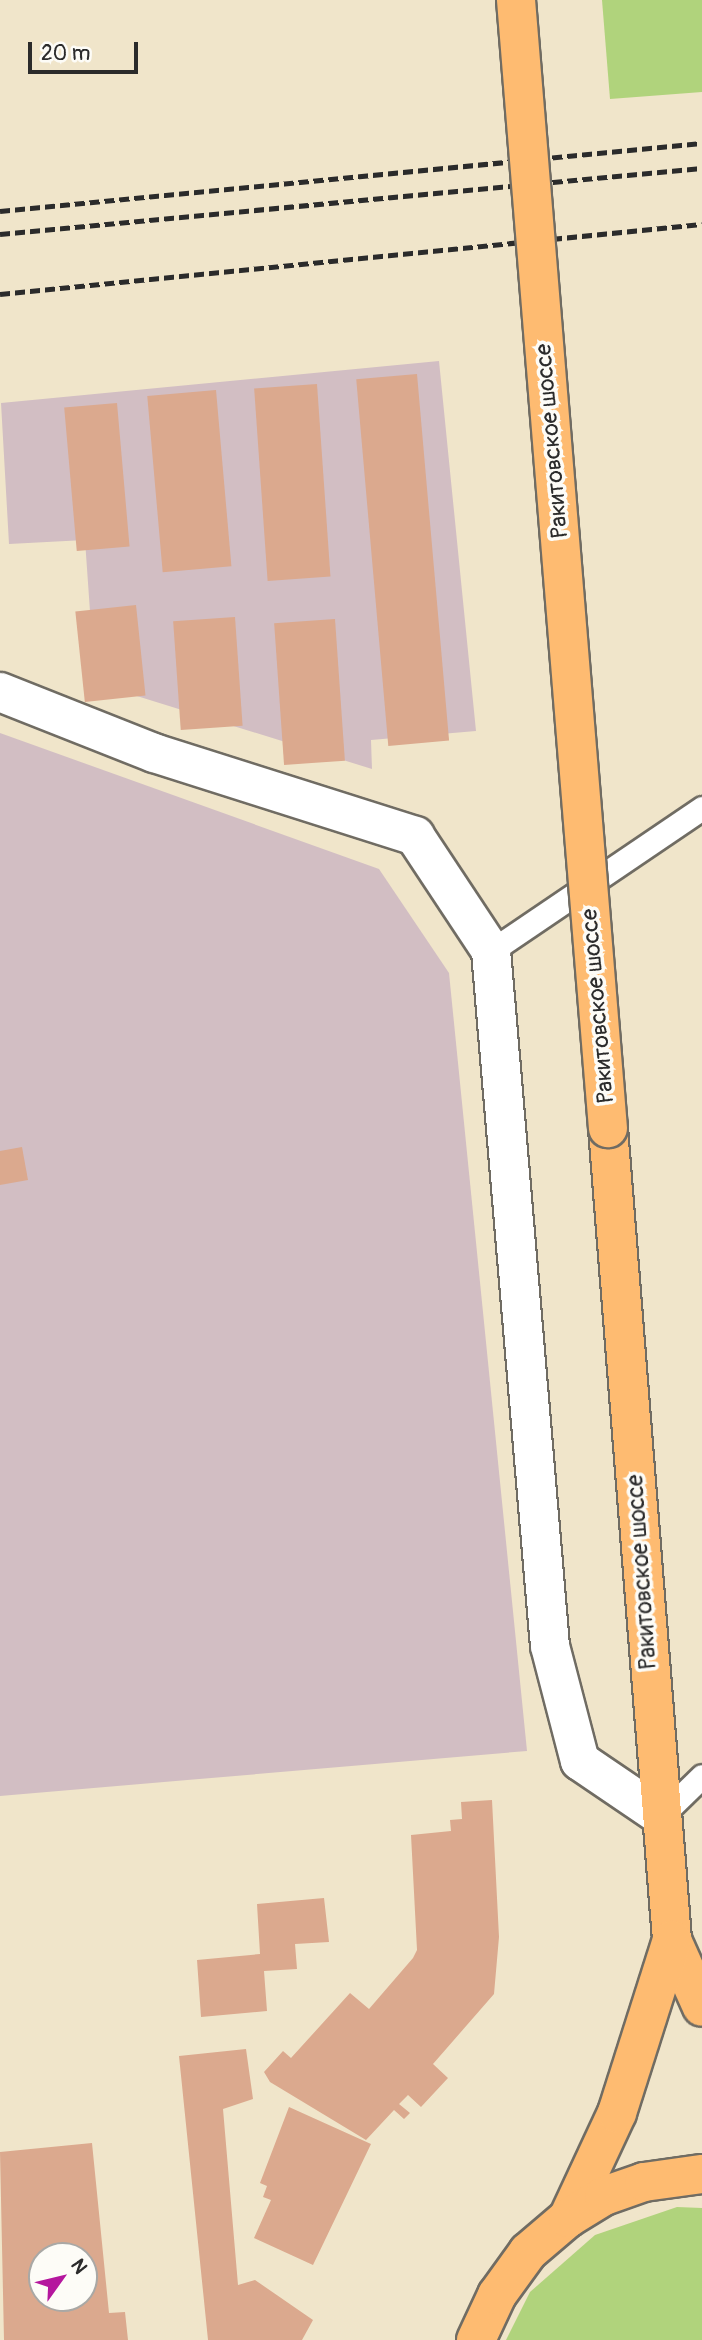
<!DOCTYPE html>
<meta charset="utf-8">
<style>
body{margin:0}
#map{position:relative;width:702px;height:2340px;overflow:hidden;background:#f0e5ca;font-family:Pangolin,sans-serif}
div>[style]{position:absolute}
.industrial>*{inset:0;background:#d2bec3}
.green>*{inset:0;background:#b0d37c}
.building>*{inset:0;background:#dba98e;transform-origin:0 0}
.roads{filter:drop-shadow(2px 0 #706c63) drop-shadow(-2px 0 #706c63) drop-shadow(0 2px #706c63) drop-shadow(0 -2px #706c63)}
.lane>*{height:23px;margin:-11.5px;padding:0 11.5px;transform-origin:11.5px;border-radius:11.5px;background:#fff}
.street>*{height:38px;margin:-19px;padding:0 19px;transform-origin:19px;border-radius:19px;background:#fff}
.primary>*{height:38px;margin:-19px;padding:0 19px;transform-origin:19px;border-radius:19px;background:#febb71}
.rail>*{height:5px;margin-top:-2.5px;transform-origin:0;background:repeating-linear-gradient(90deg,#2b2b2b 0 10px,transparent 0 15px)}
.bridges{filter:drop-shadow(2px 0 #706c63) drop-shadow(-2px 0 #706c63) drop-shadow(0 2px #706c63) drop-shadow(0 -2px #706c63)}
.primary-bridge>*{height:38px;margin:-19px;padding:0 19px;transform-origin:19px;border-radius:19px;background:#febb71}
span{translate:-50% -50%;white-space:nowrap;text-align:center;line-height:1.15;-webkit-text-stroke:7px #fdfcf7;paint-order:stroke}
.street-label{font-size:23px;color:#2b2b2b}
.north{position:absolute;left:28px;top:2242px;width:70px;height:70px;box-sizing:border-box;background:#fdfcf7;border:2px solid #a9a8a5;border-radius:50%;rotate:56deg;font-size:19px;font-weight:700;line-height:28px;text-align:center;color:#2b2b2b}
.north::after{content:'';display:block;margin:auto;width:24px;height:32px;background:#b5179e;clip-path:polygon(50% 0,100% 100%,50% 72%,0 100%)}
.scale{position:absolute;left:28px;top:42px;width:110px;height:32px;box-sizing:border-box;border:4px solid #2b2b2b;border-top:0;padding-left:9px;font-size:21px;line-height:24px;white-space:nowrap;color:#2b2b2b;-webkit-text-stroke:5px #fdfcf7;paint-order:stroke}
</style>
<div id="map">
<div class="industrial">
<i style="clip-path:polygon(439px 361px,476px 731px,371px 740px,372px 769px,95px 683px,85px 540px,9px 544px,1px 403px)"></i>
<i style="clip-path:polygon(0 733px,379px 869px,449px 973px,527px 1751px,0 1796px)"></i>
</div>
<div class="green">
<i style="clip-path:polygon(602px 0,702px 0,702px 92px,610px 99px)"></i>
<i style="clip-path:polygon(677px 2207px,702px 2208px,702px 2340px,506px 2340px,530px 2292px,595px 2235px)"></i>
</div>
<div class="building">
<i style="left:417px;top:374px;width:368px;height:61px;rotate:85deg"></i>
<i style="left:317px;top:384px;width:193px;height:63px;rotate:86deg"></i>
<i style="left:216px;top:390px;width:177px;height:69px;rotate:85deg"></i>
<i style="left:117px;top:403px;width:144px;height:53px;rotate:85deg"></i>
<i style="left:136px;top:605px;width:91px;height:61px;rotate:84deg"></i>
<i style="left:235px;top:617px;width:109px;height:62px;rotate:86deg"></i>
<i style="left:335px;top:619px;width:142px;height:61px;rotate:86deg"></i>
<i style="clip-path:polygon(22px 1147px,28px 1180px,0 1185px,0 1151px)"></i>
<i style="clip-path:polygon(492px 1800px,499px 1937px,494px 1994px,433px 2064px,448px 2078px,421px 2107px,408px 2095px,399px 2104px,410px 2113px,404px 2119px,394px 2110px,366px 2140px,270px 2082px,264px 2072px,283px 2051px,291px 2058px,350px 1993px,369px 2009px,413px 1958px,417px 1950px,411px 1835px,451px 1831px,450px 1820px,462px 1819px,461px 1802px)"></i>
<i style="clip-path:polygon(324px 1898px,329px 1942px,295px 1944px,297px 1969px,264px 1971px,267px 2011px,201px 2017px,197px 1960px,260px 1954px,257px 1904px)"></i>
<i style="clip-path:polygon(246px 2049px,253px 2099px,223px 2109px,238px 2285px,255px 2280px,313px 2320px,302px 2340px,208px 2340px,179px 2056px)"></i>
<i style="clip-path:polygon(289px 2107px,371px 2144px,313px 2265px,254px 2238px,271px 2200px,263px 2197px,267px 2186px,260px 2183px)"></i>
<i style="clip-path:polygon(evenodd,92px 2143px,109px 2313px,125px 2312px,128px 2340px,4px 2340px,0 2152px,92px 2143px,42px 2256px,84px 2256px,84px 2298px,42px 2298px,42px 2256px)"></i>
</div>
<div class="roads">
<div class="lane">
<i style="left:491px;top:951px;width:255px;rotate:-34.1deg"></i>
<i style="left:661px;top:1816px;width:57px;rotate:-44.3deg"></i>
</div>
<div class="street">
<i style="left:0;top:692px;width:166px;rotate:21.6deg"></i>
<i style="left:154px;top:753px;width:274px;rotate:17.6deg"></i>
<i style="left:415px;top:836px;width:138px;rotate:56.5deg"></i>
<i style="left:491px;top:951px;width:697px;rotate:85.15deg"></i>
<i style="left:550px;top:1646px;width:119px;rotate:75.4deg"></i>
<i style="left:580px;top:1761px;width:98px;rotate:34.2deg"></i>
</div>
<div class="primary">
<i style="left:608px;top:1128px;width:815px;rotate:85.49deg"></i>
<i style="left:672px;top:1940px;width:73px;rotate:65.9deg"></i>
<i style="left:568px;top:2218px;width:116px;rotate:-65deg"></i>
<i style="left:617px;top:2113px;width:182px;rotate:-72.4deg"></i>
<i style="left:476px;top:2340px;width:50px;rotate:-65deg"></i>
<i style="left:497px;top:2295px;width:53px;rotate:-54.2deg"></i>
<i style="left:528px;top:2252px;width:52px;rotate:-40.4deg"></i>
<i style="left:568px;top:2218px;width:42px;rotate:-31.4deg"></i>
<i style="left:604px;top:2196px;width:42px;rotate:-19.3deg"></i>
<i style="left:644px;top:2182px;width:59px;rotate:-7.9deg"></i>
</div>
</div>
<div class="rail">
<i style="left:0;top:211px;width:705px;rotate:-5.53deg"></i>
<i style="left:0;top:234px;width:705px;rotate:-5.37deg"></i>
<i style="left:0;top:294px;width:705px;rotate:-5.69deg"></i>
</div>
<div class="bridges">
<div class="primary-bridge">
<i style="left:516px;top:0;width:1132px;rotate:85.34deg"></i>
</div>
</div>
<div class="street-label">
<span style="left:552px;top:441px;rotate:-95deg">Ракитовское шоссе</span>
<span style="left:598px;top:1006px;rotate:-95deg">Ракитовское шоссе</span>
<span style="left:642px;top:1572px;rotate:-94deg">Ракитовское шоссе</span>
</div>
<div class="north">N</div>
<div class="scale">20 m</div>
</div>
